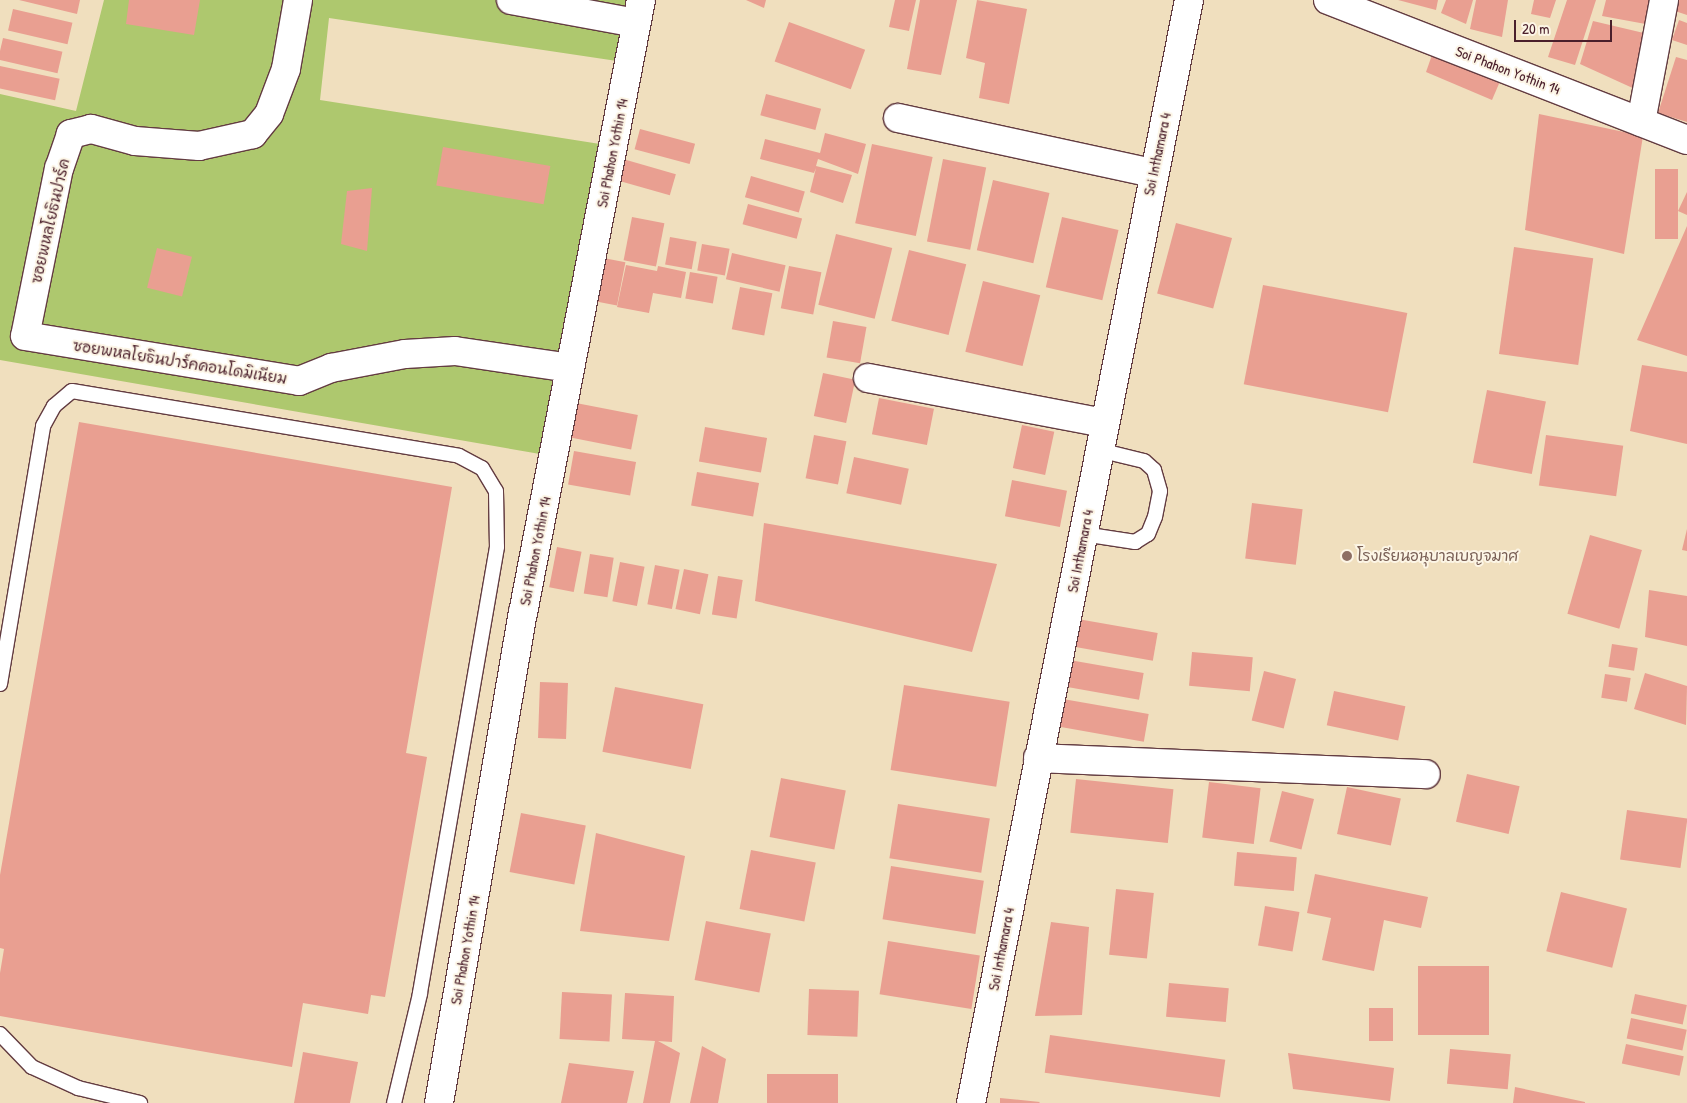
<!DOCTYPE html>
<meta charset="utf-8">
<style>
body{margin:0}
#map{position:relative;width:1687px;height:1103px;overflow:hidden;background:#f0dfbe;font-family:"Patrick Hand","Playpen Sans Thai",sans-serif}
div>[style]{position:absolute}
.green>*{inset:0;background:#aec86e}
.building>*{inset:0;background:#e99f91;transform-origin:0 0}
.roads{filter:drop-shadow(1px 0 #633c41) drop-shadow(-1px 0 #633c41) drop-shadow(0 1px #633c41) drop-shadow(0 -1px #633c41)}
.service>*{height:14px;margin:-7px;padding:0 7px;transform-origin:7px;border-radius:7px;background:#fff}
.minor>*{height:28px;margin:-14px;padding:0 14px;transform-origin:14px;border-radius:14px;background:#fff}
.dots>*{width:14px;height:14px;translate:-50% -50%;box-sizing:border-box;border:2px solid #fcf5e5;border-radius:50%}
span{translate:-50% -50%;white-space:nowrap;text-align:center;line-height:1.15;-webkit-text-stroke:4px #fcf5e5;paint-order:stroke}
.street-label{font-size:15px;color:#4a1f2b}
.education-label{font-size:15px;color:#785e54}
.left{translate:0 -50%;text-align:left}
.scale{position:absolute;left:1514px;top:20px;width:98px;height:22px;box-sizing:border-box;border:2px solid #4a1f2b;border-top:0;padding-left:6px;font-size:15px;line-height:18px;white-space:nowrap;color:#4a1f2b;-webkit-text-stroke:4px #fcf5e5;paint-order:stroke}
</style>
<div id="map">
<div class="green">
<i style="clip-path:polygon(104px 0,629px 0,617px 61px,329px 18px,320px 100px,600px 144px,540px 454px,0 360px,0 94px,76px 111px)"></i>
</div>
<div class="building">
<i style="clip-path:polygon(19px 0,80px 0,77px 14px)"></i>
<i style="clip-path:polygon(129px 0,200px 0,194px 35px,126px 24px)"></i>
<i style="clip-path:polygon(746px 0,766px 0,764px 8px)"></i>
<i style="clip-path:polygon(895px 0,916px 0,909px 31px,889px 27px)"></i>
<i style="clip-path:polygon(920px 0,957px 0,941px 75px,907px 69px)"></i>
<i style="clip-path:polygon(977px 0,1027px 9px,1009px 104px,979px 98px,985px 63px,966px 58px)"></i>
<i style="clip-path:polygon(1398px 0,1438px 0,1436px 10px)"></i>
<i style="clip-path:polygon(1446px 0,1473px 0,1466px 24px,1441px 13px)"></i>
<i style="clip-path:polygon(1476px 0,1508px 0,1502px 37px,1470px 29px)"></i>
<i style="clip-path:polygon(1534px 0,1556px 0,1550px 18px,1531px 14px)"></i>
<i style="clip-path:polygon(1567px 0,1596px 0,1575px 65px,1548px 57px)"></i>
<i style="clip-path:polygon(1606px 0,1656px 0,1651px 25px,1602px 16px)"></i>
<i style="clip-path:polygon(1679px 0,1687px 0,1687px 15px,1675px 11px)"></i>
<i style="left:13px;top:9px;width:61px;height:22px;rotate:13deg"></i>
<i style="clip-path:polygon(1679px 20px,1687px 23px,1687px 45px,1672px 40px)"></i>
<i style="clip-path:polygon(1593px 21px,1648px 34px,1637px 90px,1580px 64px)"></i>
<i style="left:789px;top:22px;width:81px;height:42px;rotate:20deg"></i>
<i style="left:3px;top:38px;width:61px;height:22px;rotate:13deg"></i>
<i style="clip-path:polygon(1432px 55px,1501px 79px,1492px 100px,1426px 72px)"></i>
<i style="clip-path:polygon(1676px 57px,1687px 60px,1687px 122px,1658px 113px)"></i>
<i style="left:0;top:66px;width:61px;height:22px;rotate:12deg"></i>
<i style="left:766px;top:94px;width:57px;height:22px;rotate:15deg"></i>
<i style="clip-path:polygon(1539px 114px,1643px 136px,1624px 254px,1525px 230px)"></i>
<i style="left:640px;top:129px;width:57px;height:21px;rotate:15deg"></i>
<i style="clip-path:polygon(825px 133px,866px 144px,858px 174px,818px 159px,816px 166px,852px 175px,843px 203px,810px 192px,816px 168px,814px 173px,760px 159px,765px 139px,820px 153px)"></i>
<i style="left:872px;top:144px;width:62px;height:81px;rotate:12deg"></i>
<i style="left:443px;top:147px;width:109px;height:39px;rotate:10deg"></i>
<i style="left:623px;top:159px;width:55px;height:22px;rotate:16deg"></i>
<i style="left:943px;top:159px;width:44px;height:84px;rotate:11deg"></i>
<i style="left:1655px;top:169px;width:23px;height:70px"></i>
<i style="left:751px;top:176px;width:56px;height:22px;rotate:16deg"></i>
<i style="left:993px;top:180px;width:58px;height:72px;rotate:13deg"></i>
<i style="clip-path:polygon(372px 188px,367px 251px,341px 244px,347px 191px)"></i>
<i style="clip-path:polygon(1687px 192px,1687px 215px,1678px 211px)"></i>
<i style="left:748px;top:204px;width:56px;height:21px;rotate:15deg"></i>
<i style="left:632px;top:217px;width:33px;height:44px;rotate:11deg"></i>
<i style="left:1062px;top:217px;width:58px;height:72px;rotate:13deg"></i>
<i style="left:1176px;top:223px;width:58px;height:73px;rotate:15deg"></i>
<i style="clip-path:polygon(1687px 226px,1687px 356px,1637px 340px)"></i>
<i style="left:836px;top:234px;width:58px;height:73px;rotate:14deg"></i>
<i style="left:670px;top:237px;width:27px;height:28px;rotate:10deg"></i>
<i style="left:702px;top:244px;width:28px;height:27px;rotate:10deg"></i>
<i style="left:1514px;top:247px;width:80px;height:108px;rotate:8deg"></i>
<i style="left:157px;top:248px;width:36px;height:41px;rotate:14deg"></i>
<i style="left:909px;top:250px;width:59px;height:73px;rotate:14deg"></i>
<i style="left:732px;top:253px;width:55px;height:27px;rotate:13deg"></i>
<i style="left:593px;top:256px;width:33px;height:44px;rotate:11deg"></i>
<i style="clip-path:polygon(626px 265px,657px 271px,658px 266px,686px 272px,681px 298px,653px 293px,649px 313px,617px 307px)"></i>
<i style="left:789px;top:266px;width:33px;height:43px;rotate:11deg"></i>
<i style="left:690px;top:272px;width:28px;height:27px;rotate:10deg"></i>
<i style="left:983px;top:281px;width:59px;height:73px;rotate:14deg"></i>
<i style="left:1263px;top:285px;width:147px;height:101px;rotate:11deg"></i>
<i style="left:740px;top:287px;width:33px;height:43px;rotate:11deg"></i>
<i style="left:833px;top:321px;width:34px;height:37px;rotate:10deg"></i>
<i style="clip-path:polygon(1642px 365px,1687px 372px,1687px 444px,1630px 431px)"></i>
<i style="left:823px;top:373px;width:33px;height:44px;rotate:12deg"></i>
<i style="left:1487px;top:390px;width:60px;height:74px;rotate:11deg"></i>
<i style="left:879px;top:398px;width:56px;height:37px;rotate:11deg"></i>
<i style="left:576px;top:403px;width:63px;height:35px;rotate:11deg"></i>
<i style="clip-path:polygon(79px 422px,452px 487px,406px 753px,427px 757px,385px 997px,371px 995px,368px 1014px,303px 1003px,292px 1067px,0 1016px,0 973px,4px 949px,0 948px,0 875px)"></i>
<i style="left:1022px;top:425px;width:33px;height:44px;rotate:12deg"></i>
<i style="left:705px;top:427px;width:63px;height:35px;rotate:10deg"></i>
<i style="left:814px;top:435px;width:33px;height:44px;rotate:11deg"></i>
<i style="left:1546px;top:435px;width:78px;height:51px;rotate:8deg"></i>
<i style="left:574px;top:451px;width:63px;height:34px;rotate:10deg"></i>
<i style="left:854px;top:457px;width:56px;height:37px;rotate:12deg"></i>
<i style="left:697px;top:472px;width:63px;height:34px;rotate:10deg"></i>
<i style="left:1012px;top:480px;width:56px;height:37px;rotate:11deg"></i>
<i style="left:1252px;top:503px;width:51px;height:56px;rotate:7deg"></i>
<i style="clip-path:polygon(764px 523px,997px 564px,972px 652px,755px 601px)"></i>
<i style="clip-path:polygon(1687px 529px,1687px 551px,1682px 550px)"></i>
<i style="left:1590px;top:535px;width:54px;height:82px;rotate:16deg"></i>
<i style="left:557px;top:547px;width:25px;height:41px;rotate:11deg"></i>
<i style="left:590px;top:554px;width:24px;height:40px;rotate:9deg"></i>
<i style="left:620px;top:562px;width:25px;height:40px;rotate:11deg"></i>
<i style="left:655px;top:565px;width:25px;height:40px;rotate:11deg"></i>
<i style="left:684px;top:569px;width:25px;height:41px;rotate:12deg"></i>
<i style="left:718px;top:576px;width:25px;height:39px;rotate:9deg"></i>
<i style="clip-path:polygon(1649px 590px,1687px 596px,1687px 646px,1645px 637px)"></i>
<i style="left:1072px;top:618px;width:87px;height:28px;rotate:10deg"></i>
<i style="left:1612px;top:644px;width:26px;height:23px;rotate:9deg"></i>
<i style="left:1192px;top:652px;width:61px;height:34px;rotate:5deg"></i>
<i style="left:1058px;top:658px;width:87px;height:27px;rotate:10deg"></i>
<i style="left:1264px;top:671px;width:33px;height:51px;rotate:14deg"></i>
<i style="clip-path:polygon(1645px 673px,1687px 686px,1686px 725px,1634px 709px)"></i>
<i style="left:1605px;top:674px;width:26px;height:24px;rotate:9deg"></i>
<i style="left:540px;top:682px;width:28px;height:56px;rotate:2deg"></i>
<i style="left:904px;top:685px;width:107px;height:86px;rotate:9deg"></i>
<i style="left:615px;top:687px;width:90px;height:66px;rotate:11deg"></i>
<i style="left:1334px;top:691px;width:73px;height:35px;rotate:12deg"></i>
<i style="left:1063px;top:699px;width:87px;height:28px;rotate:10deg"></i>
<i style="left:1467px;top:774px;width:54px;height:49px;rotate:13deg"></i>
<i style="left:781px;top:778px;width:66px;height:60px;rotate:11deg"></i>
<i style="left:1076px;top:779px;width:98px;height:54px;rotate:6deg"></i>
<i style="left:1209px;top:782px;width:52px;height:56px;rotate:7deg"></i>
<i style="left:1347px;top:787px;width:55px;height:48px;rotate:12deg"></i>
<i style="left:1282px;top:791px;width:33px;height:52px;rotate:14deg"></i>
<i style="left:898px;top:804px;width:93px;height:55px;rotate:9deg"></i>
<i style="left:1627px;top:810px;width:61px;height:50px;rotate:8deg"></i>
<i style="left:521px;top:813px;width:66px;height:60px;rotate:11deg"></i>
<i style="clip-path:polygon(596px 833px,685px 856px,669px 941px,580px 931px)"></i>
<i style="left:751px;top:850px;width:66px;height:60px;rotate:11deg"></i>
<i style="left:1237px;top:852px;width:60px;height:34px;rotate:5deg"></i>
<i style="left:891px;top:866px;width:94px;height:54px;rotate:9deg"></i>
<i style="clip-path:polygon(1315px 874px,1428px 897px,1421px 928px,1384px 920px,1374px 971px,1322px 960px,1331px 918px,1307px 913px)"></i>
<i style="left:1116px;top:889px;width:38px;height:66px;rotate:6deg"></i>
<i style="left:1561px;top:892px;width:68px;height:61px;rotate:14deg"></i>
<i style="left:1265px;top:906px;width:35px;height:40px;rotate:10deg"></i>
<i style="left:706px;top:921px;width:66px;height:60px;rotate:11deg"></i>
<i style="clip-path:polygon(1051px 922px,1089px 927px,1082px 1015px,1035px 1016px)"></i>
<i style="left:888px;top:941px;width:93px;height:54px;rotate:9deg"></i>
<i style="left:1418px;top:966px;width:71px;height:69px"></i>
<i style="left:1169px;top:983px;width:60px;height:34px;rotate:5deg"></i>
<i style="left:809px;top:989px;width:50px;height:46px;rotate:2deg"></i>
<i style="left:562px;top:992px;width:50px;height:47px;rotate:3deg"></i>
<i style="clip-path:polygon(625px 993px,674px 996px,672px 1042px,658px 1041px,680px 1053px,670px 1103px,643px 1103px,655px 1041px,622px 1039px)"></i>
<i style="left:1635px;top:994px;width:53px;height:20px;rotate:12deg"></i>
<i style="left:1369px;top:1008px;width:24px;height:33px"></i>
<i style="left:1631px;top:1018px;width:57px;height:21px;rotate:12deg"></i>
<i style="left:1050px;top:1035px;width:177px;height:38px;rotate:8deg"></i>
<i style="left:1626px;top:1044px;width:59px;height:20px;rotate:12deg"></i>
<i style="clip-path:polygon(702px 1046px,726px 1059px,718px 1103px,690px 1103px)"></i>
<i style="left:1450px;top:1049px;width:61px;height:35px;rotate:5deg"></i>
<i style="clip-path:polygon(303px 1052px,358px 1062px,350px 1103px,294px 1103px)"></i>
<i style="clip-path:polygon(1288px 1053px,1394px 1068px,1390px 1101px,1293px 1089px)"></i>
<i style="clip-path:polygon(569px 1063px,634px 1071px,627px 1103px,561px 1103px)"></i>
<i style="left:767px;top:1074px;width:71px;height:29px"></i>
<i style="clip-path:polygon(1515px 1087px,1585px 1102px,1585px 1103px,1513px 1103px)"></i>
<i style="clip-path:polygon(1000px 1098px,1040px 1102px,1039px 1103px,1000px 1103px)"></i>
</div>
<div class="roads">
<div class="service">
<i style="left:1083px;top:534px;width:53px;rotate:8.7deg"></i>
<i style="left:1135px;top:542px;width:15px;rotate:-32deg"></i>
<i style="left:1148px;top:534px;width:18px;rotate:-68deg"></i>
<i style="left:1155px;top:517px;width:26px;rotate:-79deg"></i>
<i style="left:1160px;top:491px;width:22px;rotate:-106deg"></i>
<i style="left:1154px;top:470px;width:13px;rotate:-138deg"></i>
<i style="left:1144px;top:461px;width:46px;rotate:-166.3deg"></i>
<i style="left:0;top:684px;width:262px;rotate:-80.5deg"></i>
<i style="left:43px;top:426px;width:23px;rotate:-61deg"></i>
<i style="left:54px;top:406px;width:23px;rotate:-40deg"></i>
<i style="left:72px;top:391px;width:392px;rotate:9.5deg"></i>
<i style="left:459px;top:456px;width:26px;rotate:28deg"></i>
<i style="left:482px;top:468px;width:27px;rotate:59deg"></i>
<i style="left:496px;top:491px;width:56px;rotate:89deg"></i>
<i style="left:497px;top:547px;width:454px;rotate:99.8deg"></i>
<i style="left:420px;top:994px;width:112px;rotate:103.4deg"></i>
<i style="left:0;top:1034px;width:46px;rotate:45.9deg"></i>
<i style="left:32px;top:1067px;width:51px;rotate:24.5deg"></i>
<i style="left:78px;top:1088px;width:64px;rotate:13.6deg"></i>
</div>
<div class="minor">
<i style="left:298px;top:0;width:70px;rotate:99.9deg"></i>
<i style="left:286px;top:69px;width:48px;rotate:110.7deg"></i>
<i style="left:269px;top:114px;width:26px;rotate:129deg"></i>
<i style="left:253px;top:134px;width:55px;rotate:167.5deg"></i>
<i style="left:199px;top:146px;width:64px;rotate:-175.5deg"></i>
<i style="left:135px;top:141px;width:46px;rotate:-164.7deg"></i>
<i style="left:91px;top:129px;width:21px;rotate:166deg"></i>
<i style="left:71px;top:134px;width:36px;rotate:109deg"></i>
<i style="left:59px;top:168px;width:171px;rotate:101.4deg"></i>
<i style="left:25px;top:336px;width:278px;rotate:9.3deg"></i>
<i style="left:299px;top:381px;width:35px;rotate:-22deg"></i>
<i style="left:331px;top:368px;width:75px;rotate:-10.7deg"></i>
<i style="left:405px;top:354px;width:50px;rotate:-3.4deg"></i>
<i style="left:455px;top:351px;width:116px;rotate:8.4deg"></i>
<i style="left:511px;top:0;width:127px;rotate:10.4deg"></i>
<i style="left:1328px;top:0;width:385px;rotate:21.3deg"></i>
<i style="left:898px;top:118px;width:261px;rotate:12.2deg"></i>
<i style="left:1641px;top:122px;width:124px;rotate:-79.3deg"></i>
<i style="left:868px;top:378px;width:241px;rotate:10.8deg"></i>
<i style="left:1038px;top:758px;width:388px;rotate:2.4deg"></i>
<i style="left:439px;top:1103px;width:497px;rotate:-80.3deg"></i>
<i style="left:523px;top:613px;width:624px;rotate:-79.1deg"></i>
<i style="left:971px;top:1103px;width:1124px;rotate:-78.82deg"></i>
</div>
</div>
<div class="dots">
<i style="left:1347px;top:556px;background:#8d6e63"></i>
</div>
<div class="street-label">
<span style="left:1508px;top:70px;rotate:21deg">Soi Phahon Yothin 14</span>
<span style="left:612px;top:153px;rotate:-79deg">Soi Phahon Yothin 14</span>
<span style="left:1157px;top:154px;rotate:-78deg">Soi Inthamara 4</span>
<span style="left:50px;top:221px;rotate:-77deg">ซอยพหลโยธินปาร์ค</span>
<span style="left:180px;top:362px;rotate:9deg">ซอยพหลโยธินปาร์คคอนโดมิเนียม</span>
<span style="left:535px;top:551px;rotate:-79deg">Soi Phahon Yothin 14</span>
<span style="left:1080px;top:551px;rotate:-79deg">Soi Inthamara 4</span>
<span style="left:1001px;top:949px;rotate:-79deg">Soi Inthamara 4</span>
<span style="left:465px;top:950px;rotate:-80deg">Soi Phahon Yothin 14</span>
</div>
<div class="education-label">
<span class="left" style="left:1357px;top:556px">โรงเรียนอนุบาลเบญจมาศ</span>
</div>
<div class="scale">20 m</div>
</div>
